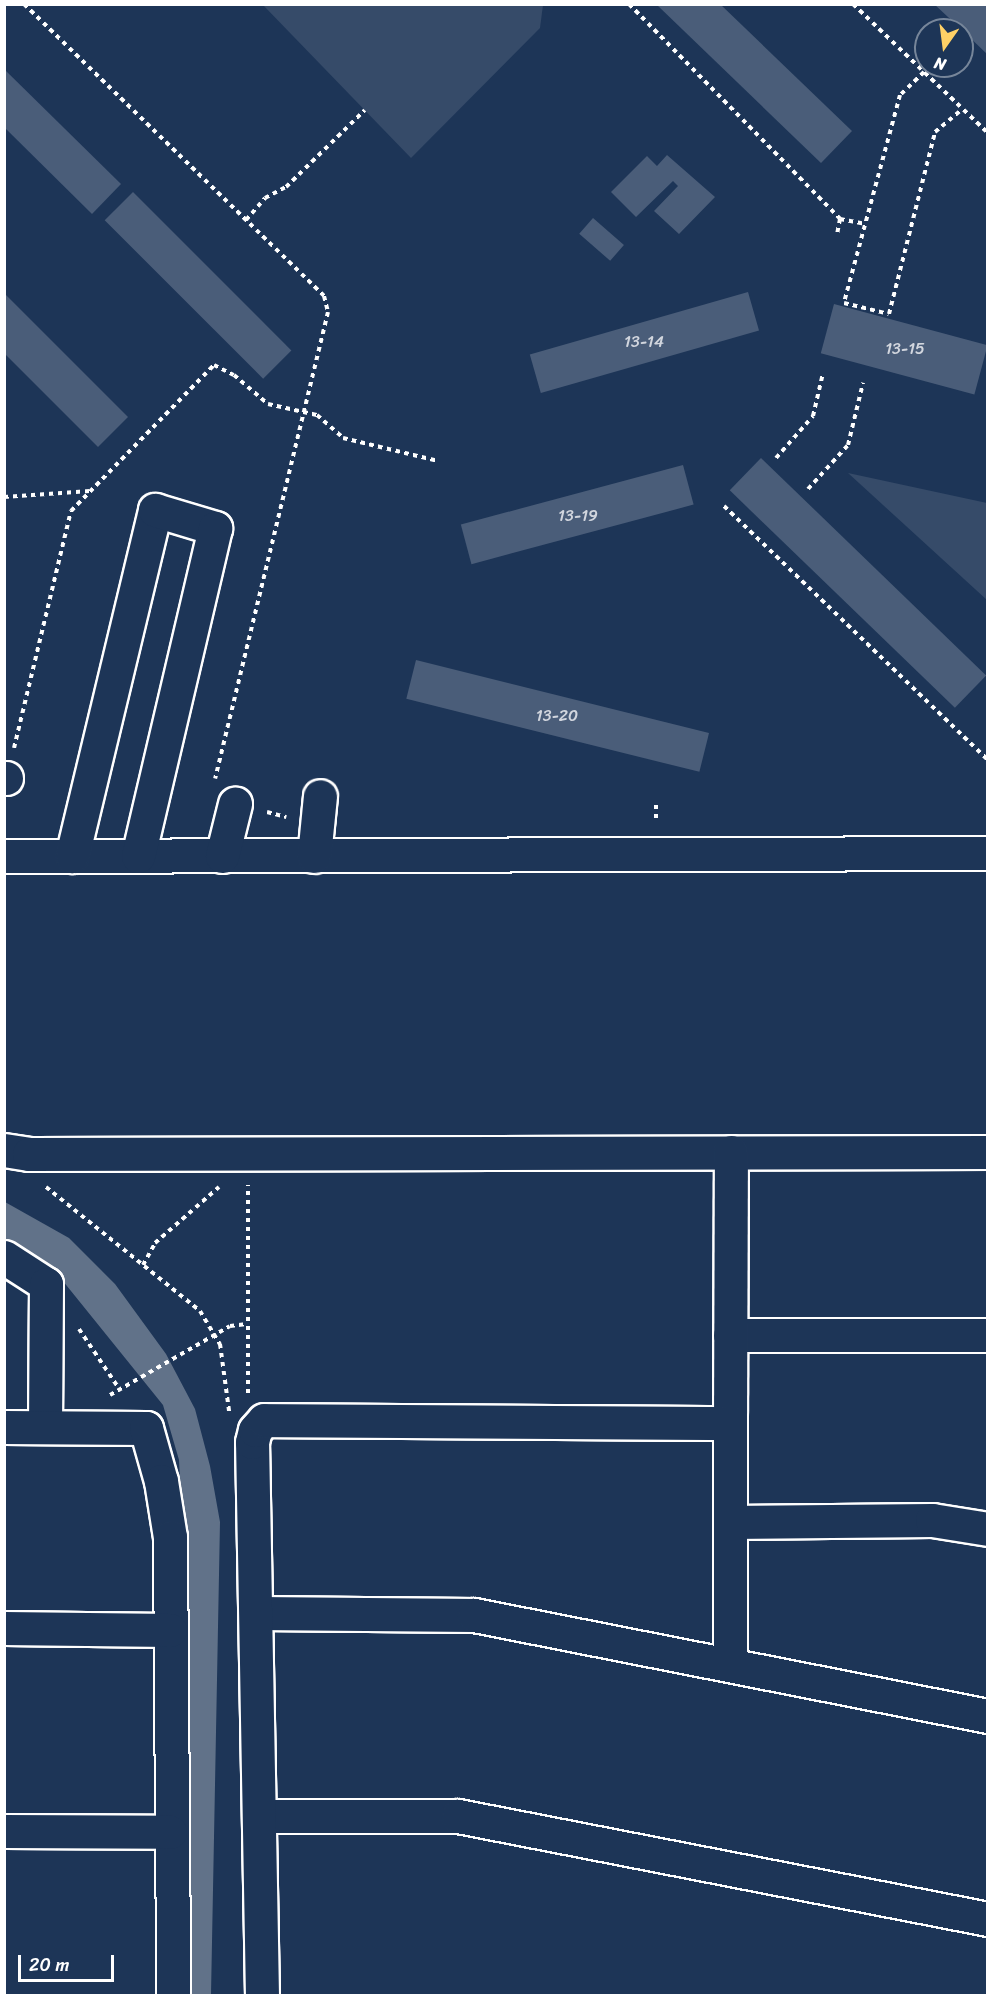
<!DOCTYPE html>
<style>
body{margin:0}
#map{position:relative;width:992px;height:2000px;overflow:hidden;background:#1d3557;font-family:Sriracha,sans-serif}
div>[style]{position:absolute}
.green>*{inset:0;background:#364b69}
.water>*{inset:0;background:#617289}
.building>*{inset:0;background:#4a5d79;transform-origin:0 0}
.path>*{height:4px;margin-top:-2px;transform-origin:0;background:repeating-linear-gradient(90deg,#fff 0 4.5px,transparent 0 9px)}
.roads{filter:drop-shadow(2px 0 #fff) drop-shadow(-2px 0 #fff) drop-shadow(0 2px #fff) drop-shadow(0 -2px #fff)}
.minor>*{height:33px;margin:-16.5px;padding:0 16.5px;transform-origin:16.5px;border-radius:16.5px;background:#1d3557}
span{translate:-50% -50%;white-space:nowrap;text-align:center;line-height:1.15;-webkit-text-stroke:4.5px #1d3557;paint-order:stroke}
.number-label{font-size:16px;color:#d2d6de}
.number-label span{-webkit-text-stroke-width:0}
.frame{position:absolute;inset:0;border:6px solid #fff;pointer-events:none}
.north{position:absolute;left:914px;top:18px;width:60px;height:60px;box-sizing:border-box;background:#1d3557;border:2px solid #77869a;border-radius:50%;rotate:194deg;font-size:16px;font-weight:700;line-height:24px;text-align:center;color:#fff}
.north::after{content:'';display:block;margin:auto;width:21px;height:27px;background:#ffd166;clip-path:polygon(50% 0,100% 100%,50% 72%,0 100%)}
.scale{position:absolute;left:18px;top:1955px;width:96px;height:27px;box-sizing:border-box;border:3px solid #fff;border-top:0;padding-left:8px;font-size:18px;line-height:21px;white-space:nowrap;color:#fff;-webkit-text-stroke:4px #1d3557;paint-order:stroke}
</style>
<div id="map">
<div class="green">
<i style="clip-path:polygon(263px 5px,543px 5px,540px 28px,411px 158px)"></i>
<i style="clip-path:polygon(848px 473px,987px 503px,987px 600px)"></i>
</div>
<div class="water">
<i style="clip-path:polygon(5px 1202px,69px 1238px,115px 1284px,166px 1354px,195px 1409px,210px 1466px,220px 1522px,211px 1995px,188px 1995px,184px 1561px,179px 1460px,163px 1405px,50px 1265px,5px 1240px)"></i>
</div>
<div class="building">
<i style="clip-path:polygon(656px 4px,720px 4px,852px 131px,821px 163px)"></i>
<i style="clip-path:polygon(934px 4px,988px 4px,988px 55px,962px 30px)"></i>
<i style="clip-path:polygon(4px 69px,121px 184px,92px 214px,4px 127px)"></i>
<i style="clip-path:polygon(667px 155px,715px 197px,679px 234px,654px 211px,678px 186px,673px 181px,636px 217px,611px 192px,647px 156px,657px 166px)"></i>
<i style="left:133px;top:192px;width:224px;height:40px;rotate:45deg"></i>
<i style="left:593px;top:218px;width:41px;height:21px;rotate:41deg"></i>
<i style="left:748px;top:292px;width:40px;height:227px;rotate:74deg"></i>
<i style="clip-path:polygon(4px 293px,128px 417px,98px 447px,4px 353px)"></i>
<i style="left:834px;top:304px;width:159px;height:51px;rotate:15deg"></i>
<i style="left:761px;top:458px;width:313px;height:45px;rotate:44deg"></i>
<i style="left:683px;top:465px;width:41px;height:230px;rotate:75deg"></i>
<i style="left:416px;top:660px;width:302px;height:40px;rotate:14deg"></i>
</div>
<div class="path">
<i style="left:24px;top:4px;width:419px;rotate:44.2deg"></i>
<i style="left:324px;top:296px;width:16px;rotate:76deg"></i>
<i style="left:328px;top:312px;width:480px;rotate:103.6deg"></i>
<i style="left:629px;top:4px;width:301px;rotate:45.5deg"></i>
<i style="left:840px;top:219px;width:16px;rotate:101deg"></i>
<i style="left:853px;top:4px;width:187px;rotate:43.7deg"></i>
<i style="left:924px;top:72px;width:33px;rotate:136deg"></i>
<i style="left:900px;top:95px;width:215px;rotate:105.1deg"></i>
<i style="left:844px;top:303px;width:46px;rotate:13.7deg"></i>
<i style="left:889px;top:314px;width:188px;rotate:-75.8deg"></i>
<i style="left:935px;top:132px;width:35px;rotate:-40deg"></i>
<i style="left:840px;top:219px;width:25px;rotate:11deg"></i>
<i style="left:246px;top:220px;width:29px;rotate:-49deg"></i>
<i style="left:265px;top:198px;width:24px;rotate:-28deg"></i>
<i style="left:286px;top:187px;width:110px;rotate:-44.3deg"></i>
<i style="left:776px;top:458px;width:56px;rotate:-48.6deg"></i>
<i style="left:813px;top:416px;width:44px;rotate:-76.9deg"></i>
<i style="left:808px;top:489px;width:59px;rotate:-47.7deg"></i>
<i style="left:848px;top:445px;width:64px;rotate:-76.4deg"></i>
<i style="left:4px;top:497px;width:86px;rotate:-4deg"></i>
<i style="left:724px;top:506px;width:366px;rotate:43.9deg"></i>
<i style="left:14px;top:748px;width:244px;rotate:-76.5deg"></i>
<i style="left:71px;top:511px;width:204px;rotate:-45.6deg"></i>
<i style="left:214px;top:365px;width:22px;rotate:27deg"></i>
<i style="left:234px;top:375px;width:45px;rotate:40.5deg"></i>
<i style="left:268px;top:404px;width:50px;rotate:12.7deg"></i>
<i style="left:317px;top:415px;width:35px;rotate:41deg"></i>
<i style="left:343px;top:438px;width:98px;rotate:13.6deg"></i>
<i style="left:656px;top:805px;width:16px;rotate:90deg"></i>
<i style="left:267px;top:812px;width:20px;rotate:15deg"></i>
<i style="left:46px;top:1187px;width:198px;rotate:38.8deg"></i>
<i style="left:200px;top:1311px;width:39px;rotate:59deg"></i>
<i style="left:220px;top:1344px;width:68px;rotate:82.3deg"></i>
<i style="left:143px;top:1265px;width:25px;rotate:-61deg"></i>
<i style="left:155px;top:1243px;width:85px;rotate:-41.2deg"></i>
<i style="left:79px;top:1329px;width:73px;rotate:56.1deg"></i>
<i style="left:248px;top:1393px;width:208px;rotate:-90deg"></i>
<i style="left:110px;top:1395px;width:138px;rotate:-29.9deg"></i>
<i style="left:230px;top:1326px;width:17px;rotate:-7deg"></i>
</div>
<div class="roads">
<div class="minor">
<i style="left:4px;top:778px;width:2px"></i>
<i style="left:4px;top:856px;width:984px;rotate:-0.17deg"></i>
<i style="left:72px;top:856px;width:356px;rotate:-76.5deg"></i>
<i style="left:155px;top:510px;width:63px;rotate:16.7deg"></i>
<i style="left:215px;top:528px;width:337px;rotate:103.2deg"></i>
<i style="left:222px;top:856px;width:54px;rotate:-76deg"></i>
<i style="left:314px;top:856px;width:60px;rotate:-84.3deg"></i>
<i style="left:4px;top:1150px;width:25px;rotate:9deg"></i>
<i style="left:29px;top:1154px;width:959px;rotate:-0.12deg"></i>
<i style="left:4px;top:1257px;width:50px;rotate:32.7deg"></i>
<i style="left:46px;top:1284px;width:142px;rotate:90.4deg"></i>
<i style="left:730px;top:1335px;width:258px"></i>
<i style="left:730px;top:1423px;width:271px;rotate:-89.8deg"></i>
<i style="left:4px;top:1427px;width:142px;rotate:0.4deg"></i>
<i style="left:146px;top:1428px;width:55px;rotate:74.2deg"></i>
<i style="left:161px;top:1481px;width:57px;rotate:80.9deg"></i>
<i style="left:170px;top:1537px;width:459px;rotate:89.6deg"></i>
<i style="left:730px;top:1522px;width:202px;rotate:-0.6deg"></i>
<i style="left:932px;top:1520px;width:57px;rotate:9.1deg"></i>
<i style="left:257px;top:1613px;width:217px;rotate:0.5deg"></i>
<i style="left:474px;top:1615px;width:524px;rotate:11.12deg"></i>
<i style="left:4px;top:1628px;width:166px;rotate:0.7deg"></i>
<i style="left:259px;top:1816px;width:199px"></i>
<i style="left:458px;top:1816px;width:540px;rotate:11deg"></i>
<i style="left:4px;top:1831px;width:166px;rotate:0.3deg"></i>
<i style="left:262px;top:1996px;width:554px;rotate:-91.03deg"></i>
<i style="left:252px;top:1442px;width:12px;rotate:-76deg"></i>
<i style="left:255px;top:1430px;width:13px;rotate:-48deg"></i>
<i style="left:264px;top:1420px;width:466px;rotate:0.4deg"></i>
<i style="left:730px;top:1423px;width:241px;rotate:90deg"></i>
</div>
</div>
<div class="number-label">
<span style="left:644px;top:342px">13-14</span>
<span style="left:905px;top:349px">13-15</span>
<span style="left:578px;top:516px">13-19</span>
<span style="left:557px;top:716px">13-20</span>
</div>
<div class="frame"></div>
<div class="north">N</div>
<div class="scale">20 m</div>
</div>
